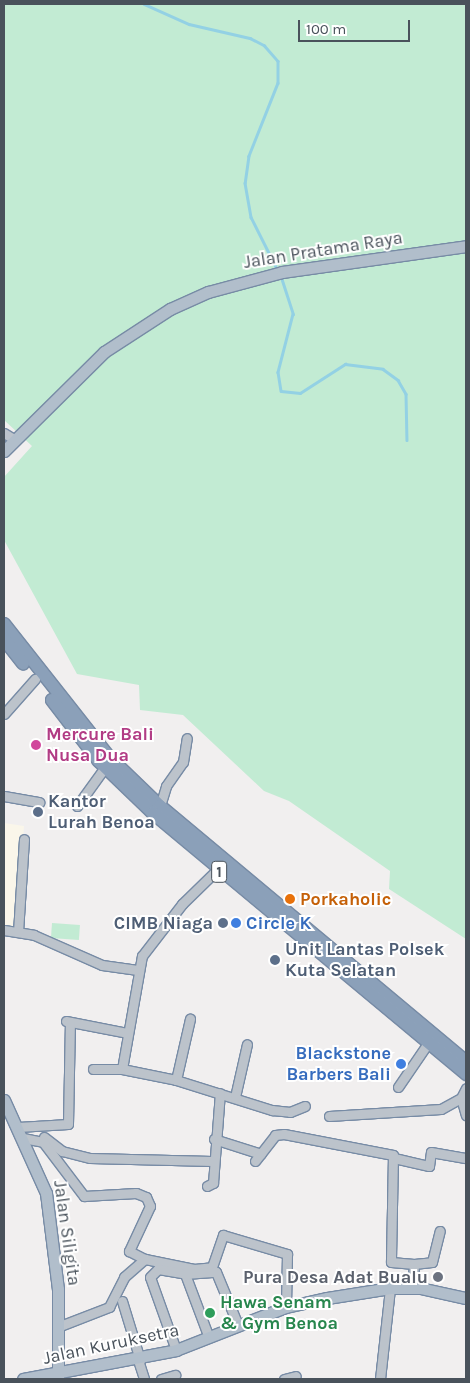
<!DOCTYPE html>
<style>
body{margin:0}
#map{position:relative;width:470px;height:1383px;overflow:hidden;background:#f1efef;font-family:Karla,sans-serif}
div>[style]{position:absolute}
.commercial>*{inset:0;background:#faf6ea}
.green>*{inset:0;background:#c2ebd3;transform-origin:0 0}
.stream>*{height:2.5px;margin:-1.25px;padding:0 1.25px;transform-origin:1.25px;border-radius:1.25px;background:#93d1e4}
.roads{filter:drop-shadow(1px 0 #778ba5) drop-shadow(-1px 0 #778ba5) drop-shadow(0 1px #778ba5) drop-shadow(0 -1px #778ba5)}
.minor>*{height:9px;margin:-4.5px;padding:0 4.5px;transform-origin:4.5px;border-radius:4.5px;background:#bcc3cb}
.major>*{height:11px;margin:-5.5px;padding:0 5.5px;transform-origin:5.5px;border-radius:5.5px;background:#b1becb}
.highway>*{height:12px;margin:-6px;padding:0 6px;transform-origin:6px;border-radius:6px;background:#8ba0b9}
.dots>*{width:14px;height:14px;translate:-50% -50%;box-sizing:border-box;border:2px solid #fff;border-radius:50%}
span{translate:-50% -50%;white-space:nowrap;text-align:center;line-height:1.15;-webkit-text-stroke:4px #fff;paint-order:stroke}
.shield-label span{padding:1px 4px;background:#fff;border:1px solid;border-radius:4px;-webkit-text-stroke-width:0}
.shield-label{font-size:16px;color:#49525b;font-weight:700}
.street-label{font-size:18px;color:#49525b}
.hotel-label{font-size:18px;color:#b23c85;font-weight:700}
.left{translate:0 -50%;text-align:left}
.service-label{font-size:18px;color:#4e5e75;font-weight:700}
.right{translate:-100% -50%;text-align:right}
.food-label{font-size:18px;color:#c56008;font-weight:700}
.shop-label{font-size:18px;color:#366cbe;font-weight:700}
.worship-label{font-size:18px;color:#5b616d;font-weight:700}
.leisure-label{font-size:18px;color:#27864d;font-weight:700}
.frame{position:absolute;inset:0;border:5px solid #49525b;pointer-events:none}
.scale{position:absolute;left:298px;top:20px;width:112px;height:22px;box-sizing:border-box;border:2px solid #49525b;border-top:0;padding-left:6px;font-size:15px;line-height:18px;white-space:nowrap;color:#49525b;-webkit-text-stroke:4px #fff;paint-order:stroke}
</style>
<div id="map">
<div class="commercial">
<i style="clip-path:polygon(4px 823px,24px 826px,16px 935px,4px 933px)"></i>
</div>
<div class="green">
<i style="clip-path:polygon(4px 4px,466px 4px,466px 939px,389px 889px,390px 871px,289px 801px,264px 791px,183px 715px,140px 710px,139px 685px,77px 674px,4px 540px,4px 477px,32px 446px,4px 420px)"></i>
<i style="left:52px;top:923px;width:28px;height:15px;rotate:4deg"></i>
</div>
<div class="stream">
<i style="left:144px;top:4px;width:49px;rotate:24deg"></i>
<i style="left:189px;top:24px;width:63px;rotate:12.9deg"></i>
<i style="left:250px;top:38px;width:16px;rotate:27deg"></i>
<i style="left:264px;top:45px;width:21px;rotate:49deg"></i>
<i style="left:278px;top:61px;width:22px;rotate:90deg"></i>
<i style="left:278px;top:83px;width:79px;rotate:111.7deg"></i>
<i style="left:249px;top:156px;width:27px;rotate:98deg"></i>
<i style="left:245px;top:183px;width:35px;rotate:80deg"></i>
<i style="left:251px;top:217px;width:58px;rotate:63.4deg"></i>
<i style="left:281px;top:276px;width:40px;rotate:72deg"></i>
<i style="left:293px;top:314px;width:60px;rotate:104.5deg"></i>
<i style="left:278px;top:372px;width:19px;rotate:81deg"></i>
<i style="left:281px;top:391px;width:19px;rotate:6deg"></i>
<i style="left:300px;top:393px;width:54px;rotate:-32.8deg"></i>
<i style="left:345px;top:364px;width:38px;rotate:7deg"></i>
<i style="left:383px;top:369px;width:19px;rotate:36deg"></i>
<i style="left:398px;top:380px;width:16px;rotate:60deg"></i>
<i style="left:406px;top:394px;width:46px;rotate:88.8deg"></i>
</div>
<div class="roads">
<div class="minor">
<i style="left:4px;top:433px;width:13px;rotate:32deg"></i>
<i style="left:4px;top:714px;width:47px;rotate:-48.5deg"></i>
<i style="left:4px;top:796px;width:36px;rotate:10deg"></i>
<i style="left:77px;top:806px;width:48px;rotate:-54.3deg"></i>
<i style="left:160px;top:806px;width:21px;rotate:-73deg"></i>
<i style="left:166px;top:786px;width:29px;rotate:-55deg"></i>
<i style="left:183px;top:762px;width:24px;rotate:-81deg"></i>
<i style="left:4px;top:930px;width:30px;rotate:9deg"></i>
<i style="left:34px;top:935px;width:74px;rotate:23.8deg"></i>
<i style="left:102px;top:965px;width:36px;rotate:8deg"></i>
<i style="left:18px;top:932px;width:93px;rotate:-86.3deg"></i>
<i style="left:66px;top:1021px;width:62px;rotate:11.1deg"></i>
<i style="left:93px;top:1069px;width:29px"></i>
<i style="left:122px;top:1069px;width:55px;rotate:11.5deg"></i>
<i style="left:176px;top:1080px;width:101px;rotate:17.4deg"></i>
<i style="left:272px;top:1110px;width:18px;rotate:6deg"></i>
<i style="left:290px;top:1112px;width:16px;rotate:-22deg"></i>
<i style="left:122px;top:1069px;width:115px;rotate:-80deg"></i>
<i style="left:142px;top:956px;width:66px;rotate:-52.4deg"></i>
<i style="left:182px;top:904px;width:49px;rotate:-44.2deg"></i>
<i style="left:176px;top:1080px;width:63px;rotate:-77.1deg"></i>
<i style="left:398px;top:1087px;width:53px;rotate:-55.7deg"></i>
<i style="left:235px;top:1097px;width:54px;rotate:-77.2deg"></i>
<i style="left:461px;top:1098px;width:18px;rotate:74deg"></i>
<i style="left:329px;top:1116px;width:112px;rotate:-3.6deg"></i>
<i style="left:441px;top:1109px;width:23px;rotate:-29deg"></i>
<i style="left:461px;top:1098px;width:11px;rotate:-63deg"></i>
<i style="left:18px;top:1127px;width:50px;rotate:-3.4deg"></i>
<i style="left:68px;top:1124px;width:102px;rotate:-88.9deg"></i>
<i style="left:44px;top:1137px;width:23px;rotate:38deg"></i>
<i style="left:62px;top:1151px;width:29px;rotate:14deg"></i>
<i style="left:90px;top:1158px;width:122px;rotate:1.4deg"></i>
<i style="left:23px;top:1138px;width:20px;rotate:11deg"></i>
<i style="left:43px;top:1142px;width:68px;rotate:52.8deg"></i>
<i style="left:84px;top:1196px;width:52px;rotate:-3.3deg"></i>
<i style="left:136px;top:1193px;width:11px;rotate:22deg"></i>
<i style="left:146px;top:1197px;width:10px;rotate:66deg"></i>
<i style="left:150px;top:1206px;width:50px;rotate:115deg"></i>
<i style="left:129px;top:1251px;width:18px;rotate:27deg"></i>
<i style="left:145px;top:1259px;width:50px;rotate:11.5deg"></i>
<i style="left:194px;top:1269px;width:18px;rotate:-6deg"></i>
<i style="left:212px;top:1267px;width:34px;rotate:-71deg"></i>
<i style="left:223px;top:1235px;width:67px;rotate:16.5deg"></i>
<i style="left:287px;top:1254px;width:53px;rotate:91.1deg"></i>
<i style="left:214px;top:1139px;width:49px;rotate:17.7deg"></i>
<i style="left:394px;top:1158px;width:36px;rotate:13deg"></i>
<i style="left:429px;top:1166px;width:14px;rotate:-82deg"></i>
<i style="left:431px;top:1152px;width:36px;rotate:10deg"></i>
<i style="left:255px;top:1161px;width:33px;rotate:-52deg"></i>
<i style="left:275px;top:1135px;width:9px;rotate:-6deg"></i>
<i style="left:284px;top:1134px;width:111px;rotate:10.9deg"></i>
<i style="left:393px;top:1155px;width:107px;rotate:91.1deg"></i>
<i style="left:391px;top:1262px;width:23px;rotate:5deg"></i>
<i style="left:207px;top:1186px;width:7px;rotate:-27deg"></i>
<i style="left:213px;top:1183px;width:90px;rotate:-85.6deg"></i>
<i style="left:185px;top:1274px;width:68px;rotate:69.4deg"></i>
<i style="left:412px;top:1288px;width:24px;rotate:-85deg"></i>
<i style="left:414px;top:1264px;width:18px;rotate:-6deg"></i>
<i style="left:432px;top:1262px;width:32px;rotate:-76deg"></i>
<i style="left:122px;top:1301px;width:62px;rotate:73deg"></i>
<i style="left:60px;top:1326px;width:53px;rotate:-21.2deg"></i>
<i style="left:109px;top:1307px;width:34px;rotate:-63deg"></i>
<i style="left:124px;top:1277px;width:28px;rotate:-41deg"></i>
<i style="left:176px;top:1350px;width:77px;rotate:-109.6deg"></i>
<i style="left:150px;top:1277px;width:11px;rotate:-45deg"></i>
<i style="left:158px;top:1269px;width:27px;rotate:10deg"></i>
<i style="left:185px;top:1274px;width:31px;rotate:-4deg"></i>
<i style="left:216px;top:1272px;width:57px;rotate:67.5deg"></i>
<i style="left:138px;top:1360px;width:20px;rotate:72deg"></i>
<i style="left:161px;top:1379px;width:15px;rotate:-16deg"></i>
<i style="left:284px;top:1379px;width:12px;rotate:-14deg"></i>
<i style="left:380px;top:1379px;width:92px;rotate:-83.7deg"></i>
</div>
<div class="major">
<i style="left:4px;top:451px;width:141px;rotate:-44.7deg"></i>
<i style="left:104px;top:352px;width:79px;rotate:-33.1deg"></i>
<i style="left:170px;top:309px;width:42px;rotate:-24.1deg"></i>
<i style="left:208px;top:292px;width:77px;rotate:-15.1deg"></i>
<i style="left:282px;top:272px;width:186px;rotate:-8deg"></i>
<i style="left:4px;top:1100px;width:102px;rotate:65.7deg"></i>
<i style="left:46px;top:1193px;width:97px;rotate:82.9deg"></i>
<i style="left:58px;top:1289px;width:90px;rotate:90deg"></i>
<i style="left:23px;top:1379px;width:156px;rotate:-10.7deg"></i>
<i style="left:176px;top:1350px;width:118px;rotate:-21.4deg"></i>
<i style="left:286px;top:1307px;width:42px;rotate:-12.4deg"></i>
<i style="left:327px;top:1298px;width:64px;rotate:-9deg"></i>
<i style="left:390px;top:1288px;width:30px"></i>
<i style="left:420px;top:1288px;width:47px;rotate:12.3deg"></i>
</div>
<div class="highway">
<i style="left:4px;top:624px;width:169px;rotate:51.7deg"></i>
<i style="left:109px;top:757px;width:71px;rotate:43.9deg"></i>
<i style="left:160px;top:806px;width:399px;rotate:39.9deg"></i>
<i style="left:4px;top:639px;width:31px;rotate:52deg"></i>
<i style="left:52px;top:700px;width:77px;rotate:52.4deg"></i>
<i style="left:99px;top:761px;width:75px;rotate:43.9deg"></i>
<i style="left:153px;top:813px;width:408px;rotate:39.8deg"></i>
</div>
</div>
<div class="dots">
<i style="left:36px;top:745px;background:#d1479c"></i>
<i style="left:38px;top:812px;background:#5c6f8a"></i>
<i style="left:290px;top:899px;background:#e8710a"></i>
<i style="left:223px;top:923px;background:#5c6f8a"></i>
<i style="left:236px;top:923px;background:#3f7fe0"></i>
<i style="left:275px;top:960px;background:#5c6f8a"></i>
<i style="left:401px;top:1064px;background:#3f7fe0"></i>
<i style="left:438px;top:1277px;background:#6b7280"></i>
<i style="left:210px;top:1313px;background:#2e9e5b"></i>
</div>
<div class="shield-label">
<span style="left:219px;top:872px">1</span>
</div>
<div class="street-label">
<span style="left:323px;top:250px;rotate:-9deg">Jalan Pratama Raya</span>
<span style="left:67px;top:1233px;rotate:82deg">Jalan Siligita</span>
<span style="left:111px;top:1344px;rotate:-12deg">Jalan Kuruksetra</span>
</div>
<div class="hotel-label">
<span class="left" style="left:46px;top:745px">Mercure Bali<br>Nusa Dua</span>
</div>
<div class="service-label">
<span class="left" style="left:48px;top:812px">Kantor<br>Lurah Benoa</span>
<span class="right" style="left:213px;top:923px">CIMB Niaga</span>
<span class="left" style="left:285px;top:960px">Unit Lantas Polsek<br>Kuta Selatan</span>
</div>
<div class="food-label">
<span class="left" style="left:300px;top:899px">Porkaholic</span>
</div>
<div class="shop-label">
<span class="left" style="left:246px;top:923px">Circle K</span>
<span class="right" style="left:391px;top:1064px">Blackstone<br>Barbers Bali</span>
</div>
<div class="worship-label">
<span class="right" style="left:428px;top:1277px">Pura Desa Adat Bualu</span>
</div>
<div class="leisure-label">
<span class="left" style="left:220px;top:1313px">Hawa Senam<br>&amp; Gym Benoa</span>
</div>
<div class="frame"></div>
<div class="scale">100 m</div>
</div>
